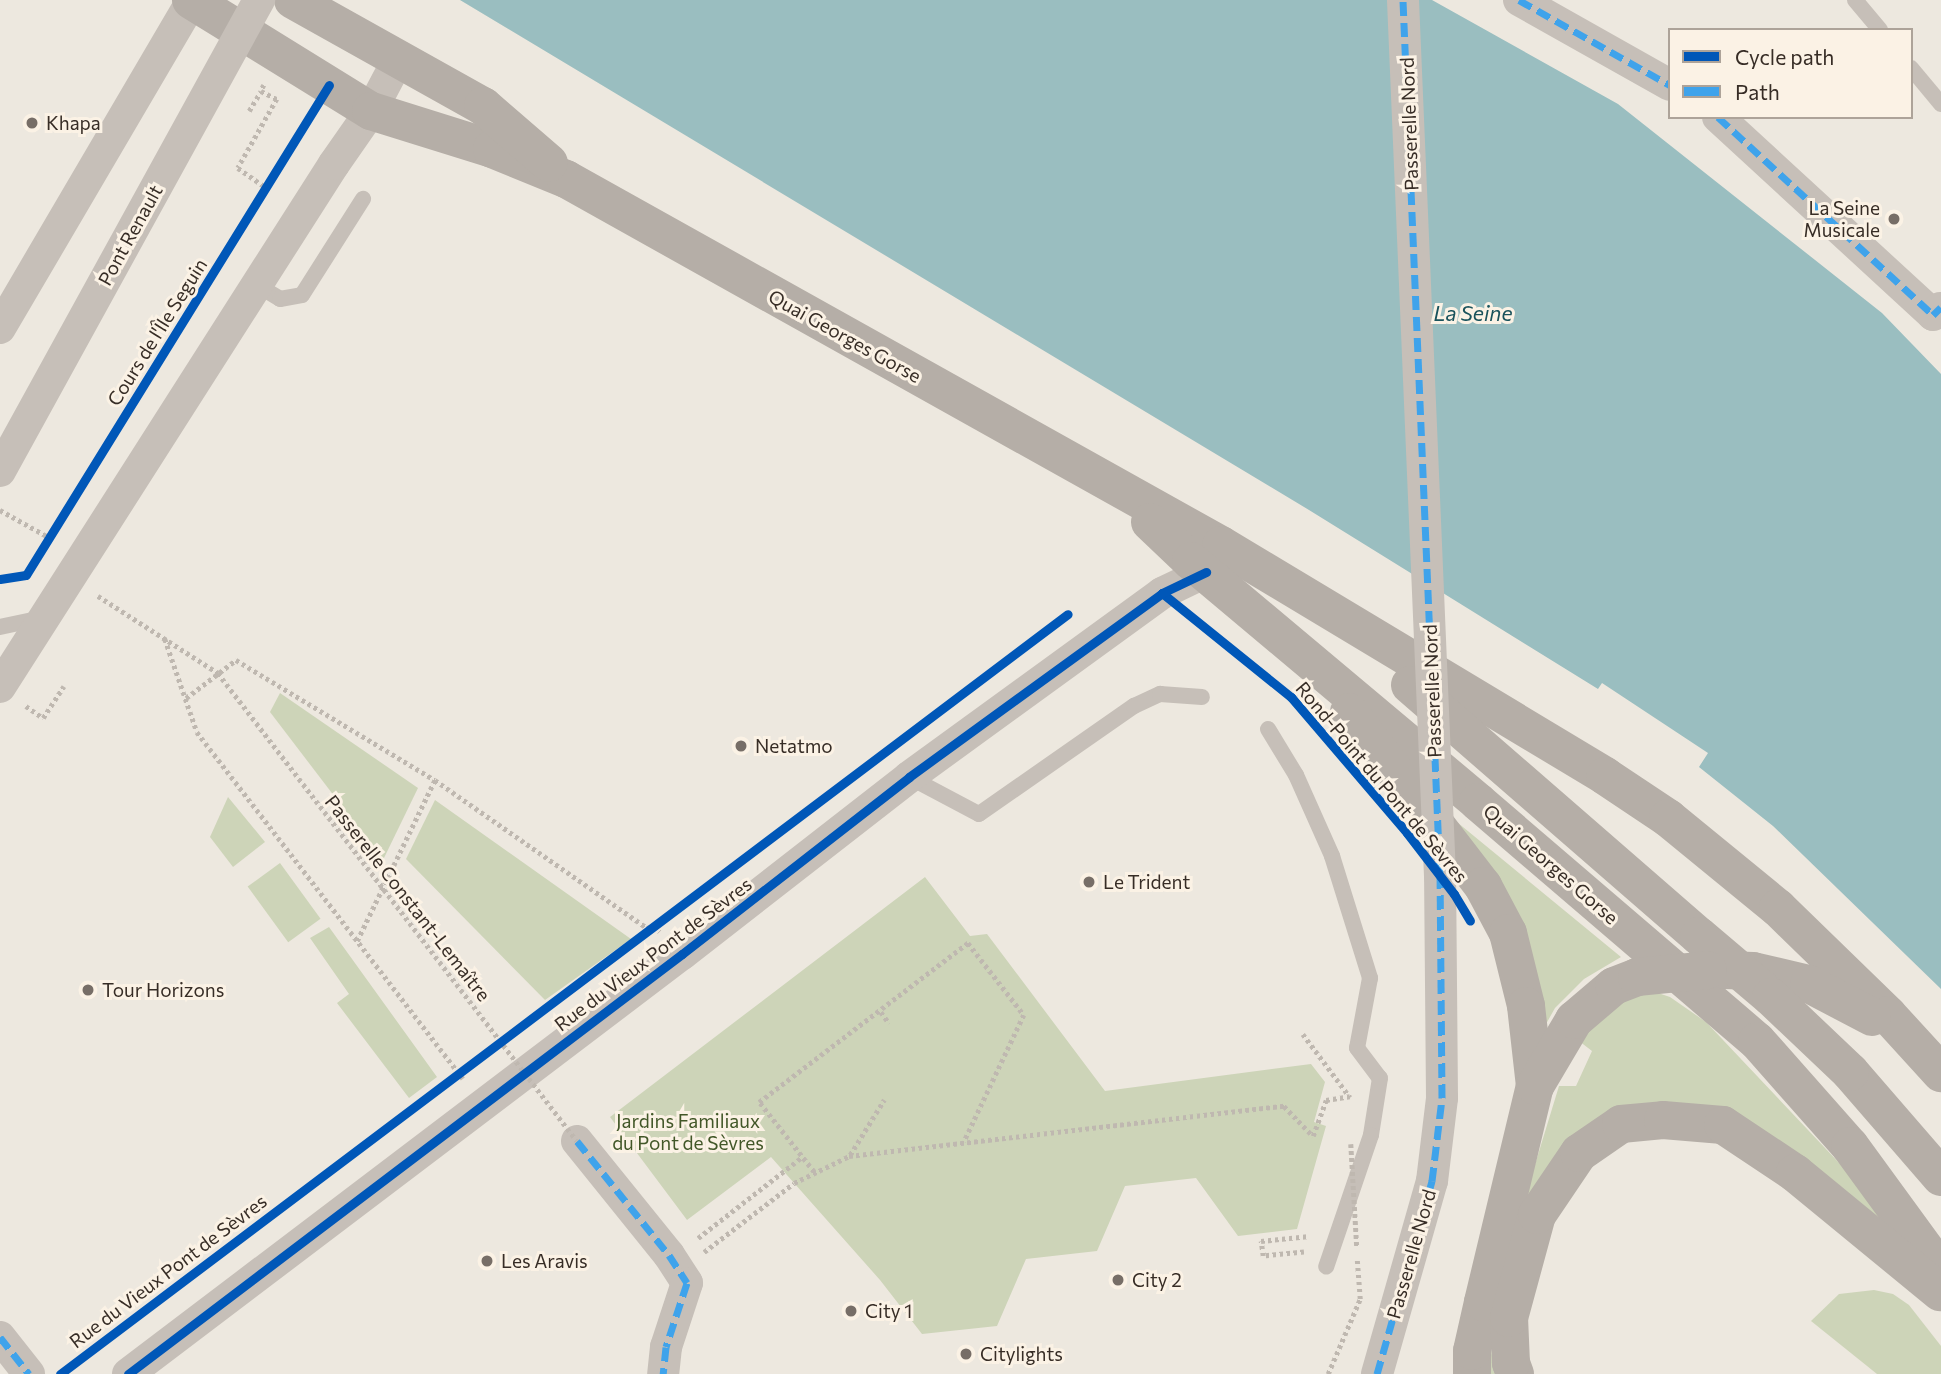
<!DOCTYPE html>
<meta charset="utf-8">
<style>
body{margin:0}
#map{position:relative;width:1941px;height:1374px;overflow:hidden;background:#ede8df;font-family:Commissioner,sans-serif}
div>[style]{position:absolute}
.green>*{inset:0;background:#cdd4b8;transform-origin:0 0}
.water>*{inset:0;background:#9abec0}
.path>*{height:4.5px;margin-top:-2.25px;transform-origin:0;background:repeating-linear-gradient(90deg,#bfb8b0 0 3.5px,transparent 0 7px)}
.lane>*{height:16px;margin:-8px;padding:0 8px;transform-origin:8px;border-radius:8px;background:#c6bfb8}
.street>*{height:32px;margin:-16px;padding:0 16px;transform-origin:16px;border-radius:16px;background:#c6bfb8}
.primary>*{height:38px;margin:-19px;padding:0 19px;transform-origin:19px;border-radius:19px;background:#b5aea7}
.path-bridge>*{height:4.5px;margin-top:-2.25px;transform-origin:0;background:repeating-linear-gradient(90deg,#bfb8b0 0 3.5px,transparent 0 7px)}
.street-bridge>*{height:32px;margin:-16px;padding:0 16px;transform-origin:16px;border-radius:16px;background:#c6bfb8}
.primary-bridge>*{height:38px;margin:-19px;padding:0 19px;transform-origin:19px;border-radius:19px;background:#b5aea7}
.quiet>*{height:7px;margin-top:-3.5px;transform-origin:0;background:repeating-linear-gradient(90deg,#3fa3eb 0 14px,transparent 0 21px)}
.cycleway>*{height:9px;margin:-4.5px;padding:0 4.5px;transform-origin:4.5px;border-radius:4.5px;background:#0057b8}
.dots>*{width:19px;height:19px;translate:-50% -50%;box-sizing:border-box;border:4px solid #fbf2e5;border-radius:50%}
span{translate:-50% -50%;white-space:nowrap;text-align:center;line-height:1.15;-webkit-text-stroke:6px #fbf2e5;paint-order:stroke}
.poi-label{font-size:19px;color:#372d26}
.left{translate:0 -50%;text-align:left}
.right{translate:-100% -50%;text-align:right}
.street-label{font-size:19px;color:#372d26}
.park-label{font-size:19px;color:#425728}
.water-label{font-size:21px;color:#19525b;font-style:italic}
.legend{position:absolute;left:1668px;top:28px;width:245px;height:91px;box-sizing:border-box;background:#fbf2e5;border:2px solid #ada399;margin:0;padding:9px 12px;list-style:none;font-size:21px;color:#372d26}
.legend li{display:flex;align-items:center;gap:14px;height:35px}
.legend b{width:35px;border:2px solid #ada399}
</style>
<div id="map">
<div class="green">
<i style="clip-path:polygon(280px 693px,418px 788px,383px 860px,270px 712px)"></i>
<i style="clip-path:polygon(228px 797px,265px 842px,233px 867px,210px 837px)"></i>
<i style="clip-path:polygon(435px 800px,631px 939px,545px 1000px,406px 859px)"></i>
<i style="clip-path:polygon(1452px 818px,1621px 957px,1584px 979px,1555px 1008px,1541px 1033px)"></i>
<i style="left:280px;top:863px;width:69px;height:40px;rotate:54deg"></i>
<i style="clip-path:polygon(925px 877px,970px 936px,987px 934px,1105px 1091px,1311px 1064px,1325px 1082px,1314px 1122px,1326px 1126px,1297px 1229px,1238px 1236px,1196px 1178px,1125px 1186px,1097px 1251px,1026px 1259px,997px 1326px,922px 1334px,880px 1280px,771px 1157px,687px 1220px,610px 1117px)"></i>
<i style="clip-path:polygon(329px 927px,437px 1077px,409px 1098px,337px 1003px,349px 994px,310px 938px)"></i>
<i style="clip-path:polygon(1649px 990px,1670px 997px,1706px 1022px,1894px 1221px,1889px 1228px,1741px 1120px,1578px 1137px,1502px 1374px,1488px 1374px,1507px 1256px,1559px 1086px,1576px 1086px,1592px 1051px,1579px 1041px,1606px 1010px)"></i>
<i style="clip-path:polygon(1874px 1290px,1893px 1294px,1909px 1305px,1941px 1346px,1941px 1374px,1877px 1374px,1811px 1321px,1839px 1294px)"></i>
</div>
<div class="water">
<i style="clip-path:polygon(460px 0,1432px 0,1618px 104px,1882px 313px,1941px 374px,1941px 989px,1773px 826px,1699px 767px,1708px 753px,1602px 683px,1598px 689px,1309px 510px)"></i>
</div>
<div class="path">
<i style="left:264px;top:85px;width:7px;rotate:117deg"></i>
<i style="left:261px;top:91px;width:18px;rotate:27deg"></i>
<i style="left:277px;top:99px;width:79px;rotate:119.5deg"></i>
<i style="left:238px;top:168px;width:35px;rotate:35deg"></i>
<i style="left:249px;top:111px;width:23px;rotate:-59deg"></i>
<i style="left:0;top:510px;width:62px;rotate:29.1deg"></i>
<i style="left:98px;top:596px;width:143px;rotate:32.7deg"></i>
<i style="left:165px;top:639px;width:98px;rotate:71deg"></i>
<i style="left:197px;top:732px;width:437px;rotate:52.5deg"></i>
<i style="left:186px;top:698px;width:63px;rotate:-37.2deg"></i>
<i style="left:236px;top:660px;width:232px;rotate:31.1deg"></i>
<i style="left:435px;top:780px;width:259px;rotate:34.9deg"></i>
<i style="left:647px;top:928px;width:7px;rotate:-16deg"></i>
<i style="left:654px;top:926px;width:8px;rotate:45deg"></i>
<i style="left:26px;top:706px;width:21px;rotate:35deg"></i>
<i style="left:43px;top:718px;width:38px;rotate:-57deg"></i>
<i style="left:357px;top:941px;width:179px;rotate:-64.2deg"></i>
<i style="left:881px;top:1012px;width:14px;rotate:54deg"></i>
<i style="left:1303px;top:1034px;width:79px;rotate:53.3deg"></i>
<i style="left:850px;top:1155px;width:65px;rotate:-58.3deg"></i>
<i style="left:814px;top:1172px;width:89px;rotate:-128.2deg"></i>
<i style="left:759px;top:1102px;width:263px;rotate:-37.3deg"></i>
<i style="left:968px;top:943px;width:91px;rotate:52.1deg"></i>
<i style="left:1024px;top:1015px;width:140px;rotate:115.3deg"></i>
<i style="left:698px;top:1238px;width:132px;rotate:-37.9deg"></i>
<i style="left:704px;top:1252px;width:113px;rotate:-37.5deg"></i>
<i style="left:794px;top:1183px;width:61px;rotate:-26.1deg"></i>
<i style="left:849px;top:1156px;width:438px;rotate:-6.6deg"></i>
<i style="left:1284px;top:1106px;width:42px;rotate:46deg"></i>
<i style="left:1313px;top:1136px;width:38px;rotate:-70deg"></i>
<i style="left:1326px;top:1100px;width:24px;rotate:-9deg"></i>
<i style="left:1304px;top:1252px;width:41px;rotate:174.4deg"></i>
<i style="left:1263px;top:1256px;width:15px;rotate:-98deg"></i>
<i style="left:1261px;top:1241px;width:49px;rotate:-5.8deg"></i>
<i style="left:1328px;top:1374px;width:82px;rotate:-66.9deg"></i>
<i style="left:1360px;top:1299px;width:40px;rotate:-94.3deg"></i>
</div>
<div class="lane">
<i style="left:1855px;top:0;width:39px;rotate:50deg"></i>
<i style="left:1911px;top:68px;width:47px;rotate:50.2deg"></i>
<i style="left:257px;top:285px;width:27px;rotate:31deg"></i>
<i style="left:280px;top:299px;width:22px;rotate:-10deg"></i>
<i style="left:302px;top:295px;width:114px;rotate:-57.6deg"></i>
<i style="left:0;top:627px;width:43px;rotate:-12.1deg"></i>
<i style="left:1268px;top:729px;width:54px;rotate:58.7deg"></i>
<i style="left:1296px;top:775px;width:89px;rotate:66deg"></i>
<i style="left:1332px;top:856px;width:128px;rotate:72.7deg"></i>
<i style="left:1370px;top:978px;width:71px;rotate:100.5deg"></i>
<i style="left:1357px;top:1048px;width:38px;rotate:53deg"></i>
<i style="left:1380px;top:1078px;width:58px;rotate:99deg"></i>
<i style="left:1371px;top:1135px;width:139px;rotate:108.8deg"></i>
<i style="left:909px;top:777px;width:79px;rotate:27.9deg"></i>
<i style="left:979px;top:814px;width:189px;rotate:-34.9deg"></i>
<i style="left:1134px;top:706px;width:29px;rotate:-25deg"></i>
<i style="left:1160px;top:694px;width:42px;rotate:4.1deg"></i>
</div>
<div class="street">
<i style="left:1519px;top:0;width:173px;rotate:29.4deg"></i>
<i style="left:1718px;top:117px;width:292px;rotate:42.6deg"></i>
<i style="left:1933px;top:315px;width:10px;rotate:-45deg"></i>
<i style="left:0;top:328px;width:379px;rotate:-59.6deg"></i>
<i style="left:192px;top:1px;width:4px;rotate:-14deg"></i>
<i style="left:0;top:687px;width:621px;rotate:-57.44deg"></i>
<i style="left:334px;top:164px;width:65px;rotate:-55.1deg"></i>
<i style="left:371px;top:111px;width:60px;rotate:-62.2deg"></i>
<i style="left:577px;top:1141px;width:146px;rotate:51.1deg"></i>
<i style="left:669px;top:1255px;width:33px;rotate:57deg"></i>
<i style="left:687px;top:1283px;width:67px;rotate:108.2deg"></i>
<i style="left:666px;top:1347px;width:27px;rotate:96deg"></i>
<i style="left:0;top:1337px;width:47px;rotate:51.9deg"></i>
<i style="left:128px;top:1374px;width:695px;rotate:-37.17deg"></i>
<i style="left:682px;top:954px;width:288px;rotate:-37.9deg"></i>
<i style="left:909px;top:777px;width:313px;rotate:-36deg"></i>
<i style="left:1162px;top:593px;width:49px;rotate:-25.5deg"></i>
</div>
<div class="primary">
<i style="left:191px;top:0;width:211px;rotate:31.7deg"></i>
<i style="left:371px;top:111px;width:127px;rotate:17.4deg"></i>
<i style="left:492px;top:149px;width:80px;rotate:22.1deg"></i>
<i style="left:566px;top:179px;width:750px;rotate:29.2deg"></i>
<i style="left:1221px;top:545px;width:448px;rotate:31deg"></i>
<i style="left:1605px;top:776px;width:76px;rotate:33.7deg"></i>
<i style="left:1668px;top:818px;width:142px;rotate:39.3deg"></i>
<i style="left:1778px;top:908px;width:153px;rotate:44.2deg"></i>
<i style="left:1888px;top:1015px;width:79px;rotate:47.6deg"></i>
<i style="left:293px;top:0;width:218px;rotate:29.2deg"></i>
<i style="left:483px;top:106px;width:87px;rotate:40.8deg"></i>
<i style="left:1150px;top:522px;width:57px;rotate:43.6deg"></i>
<i style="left:1191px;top:561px;width:375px;rotate:40deg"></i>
<i style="left:1478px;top:802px;width:367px;rotate:40.6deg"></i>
<i style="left:1757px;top:1041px;width:140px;rotate:48.5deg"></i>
<i style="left:1850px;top:1146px;width:155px;rotate:53.9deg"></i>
<i style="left:1410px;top:685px;width:383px;rotate:41deg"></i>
<i style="left:1349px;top:712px;width:220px;rotate:52.4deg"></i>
<i style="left:1483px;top:886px;width:53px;rotate:62deg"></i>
<i style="left:1508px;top:933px;width:75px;rotate:76.1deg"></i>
<i style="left:1526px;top:1006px;width:81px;rotate:83.6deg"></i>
<i style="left:1725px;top:970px;width:28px;rotate:2deg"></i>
<i style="left:1753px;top:971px;width:57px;rotate:13.1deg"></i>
<i style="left:1809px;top:984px;width:71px;rotate:27.6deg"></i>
<i style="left:1850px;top:1072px;width:139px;rotate:49.1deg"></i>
<i style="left:1472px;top:1374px;width:23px;rotate:-90deg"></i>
<i style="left:1472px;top:1351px;width:50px;rotate:-77.3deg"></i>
<i style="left:1483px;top:1302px;width:222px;rotate:-76.5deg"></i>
<i style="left:1535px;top:1086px;width:77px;rotate:-59.4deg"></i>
<i style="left:1574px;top:1020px;width:52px;rotate:-40.4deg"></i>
<i style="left:1614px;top:986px;width:25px;rotate:-21deg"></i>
<i style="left:1515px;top:1374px;width:12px;rotate:-110deg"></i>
<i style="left:1511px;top:1363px;width:45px;rotate:-92.5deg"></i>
<i style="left:1509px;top:1318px;width:107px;rotate:-74.8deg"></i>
<i style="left:1537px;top:1215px;width:75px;rotate:-55.9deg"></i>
<i style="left:1579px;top:1153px;width:51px;rotate:-34.6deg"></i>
<i style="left:1621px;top:1124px;width:42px;rotate:-5.4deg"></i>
<i style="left:1663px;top:1120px;width:60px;rotate:4.8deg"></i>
<i style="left:1723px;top:1125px;width:87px;rotate:33.7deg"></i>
<i style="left:1795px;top:1173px;width:188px;rotate:39.4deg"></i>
</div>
<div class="path-bridge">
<i style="left:218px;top:673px;width:590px;rotate:52.51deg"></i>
<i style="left:1351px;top:1144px;width:104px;rotate:86.7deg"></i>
</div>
<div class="street-bridge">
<i style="left:0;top:471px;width:538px;rotate:-61.19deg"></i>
<i style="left:1377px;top:1374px;width:201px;rotate:-74.1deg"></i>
<i style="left:1432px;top:1181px;width:84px;rotate:-83.1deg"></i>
<i style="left:1442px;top:1098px;width:222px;rotate:-90.5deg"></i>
<i style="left:1440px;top:876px;width:877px;rotate:-92.42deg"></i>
</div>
<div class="primary-bridge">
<i style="left:1699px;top:936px;width:94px;rotate:40.3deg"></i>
<i style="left:1771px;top:997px;width:109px;rotate:43.5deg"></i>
<i style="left:1637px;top:977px;width:71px;rotate:-5.6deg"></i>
</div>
<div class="quiet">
<i style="left:1519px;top:0;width:173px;rotate:29.4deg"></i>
<i style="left:1718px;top:117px;width:292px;rotate:42.6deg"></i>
<i style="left:1933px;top:315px;width:11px;rotate:-45deg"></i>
<i style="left:577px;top:1141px;width:146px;rotate:51.1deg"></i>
<i style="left:669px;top:1255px;width:33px;rotate:57deg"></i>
<i style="left:687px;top:1283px;width:67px;rotate:108.2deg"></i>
<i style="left:666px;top:1347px;width:27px;rotate:96deg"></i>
<i style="left:0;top:1337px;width:47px;rotate:51.9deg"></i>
<i style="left:1377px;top:1374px;width:201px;rotate:-74.1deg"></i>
<i style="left:1432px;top:1181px;width:84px;rotate:-83.1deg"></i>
<i style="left:1442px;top:1098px;width:222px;rotate:-90.5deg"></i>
<i style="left:1440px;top:876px;width:877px;rotate:-92.42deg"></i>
</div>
<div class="cycleway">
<i style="left:0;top:579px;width:26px;rotate:-9deg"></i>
<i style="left:26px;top:575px;width:576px;rotate:-58.27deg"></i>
<i style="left:1162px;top:593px;width:166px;rotate:38.9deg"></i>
<i style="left:1291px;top:697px;width:179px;rotate:49.5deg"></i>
<i style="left:1407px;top:833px;width:77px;rotate:52.4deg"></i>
<i style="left:1454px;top:894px;width:31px;rotate:59deg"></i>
<i style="left:60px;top:1374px;width:1262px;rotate:-37.02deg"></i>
<i style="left:128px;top:1374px;width:695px;rotate:-37.17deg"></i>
<i style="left:682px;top:954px;width:288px;rotate:-37.9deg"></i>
<i style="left:909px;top:777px;width:313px;rotate:-36deg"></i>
<i style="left:1162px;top:593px;width:49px;rotate:-25.5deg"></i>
</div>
<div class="dots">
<i style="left:32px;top:123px;background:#776e67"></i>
<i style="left:1894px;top:219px;background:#776e67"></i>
<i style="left:741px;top:746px;background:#776e67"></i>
<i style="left:1089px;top:882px;background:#776e67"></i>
<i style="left:88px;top:990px;background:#776e67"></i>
<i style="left:487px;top:1261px;background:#776e67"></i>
<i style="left:1118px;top:1280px;background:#776e67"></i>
<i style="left:851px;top:1311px;background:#776e67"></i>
<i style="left:966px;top:1354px;background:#776e67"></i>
</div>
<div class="poi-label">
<span class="left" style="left:46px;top:123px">Khapa</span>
<span class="right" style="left:1880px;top:219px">La Seine<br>Musicale</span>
<span class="left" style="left:755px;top:746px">Netatmo</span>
<span class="left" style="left:1103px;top:882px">Le Trident</span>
<span class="left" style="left:102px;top:990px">Tour Horizons</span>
<span class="left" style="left:501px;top:1261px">Les Aravis</span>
<span class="left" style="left:1132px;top:1280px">City 2</span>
<span class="left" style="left:865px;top:1311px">City 1</span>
<span class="left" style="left:980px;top:1354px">Citylights</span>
</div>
<div class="street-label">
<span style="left:1409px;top:124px;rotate:-92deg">Passerelle Nord</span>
<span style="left:130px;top:235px;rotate:-61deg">Pont Renault</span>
<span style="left:157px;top:332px;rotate:-58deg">Cours de l'Île Seguin</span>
<span style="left:845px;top:336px;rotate:29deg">Quai Georges Gorse</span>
<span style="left:1432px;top:691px;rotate:-92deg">Passerelle Nord</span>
<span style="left:1382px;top:782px;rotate:50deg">Rond-Point du Pont de Sèvres</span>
<span style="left:1551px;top:864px;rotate:41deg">Quai Georges Gorse</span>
<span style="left:408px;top:898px;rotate:52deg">Passerelle Constant-Lemaître</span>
<span style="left:653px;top:954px;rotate:-37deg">Rue du Vieux Pont de Sèvres</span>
<span style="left:1411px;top:1254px;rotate:-74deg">Passerelle Nord</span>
<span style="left:168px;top:1271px;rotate:-37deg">Rue du Vieux Pont de Sèvres</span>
</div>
<div class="park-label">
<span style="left:688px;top:1132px">Jardins Familiaux<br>du Pont de Sèvres</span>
</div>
<div class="water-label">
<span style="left:1473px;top:313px">La Seine</span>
</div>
<ul class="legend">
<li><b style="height:9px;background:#0057b8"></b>Cycle path</li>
<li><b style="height:9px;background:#3fa3eb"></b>Path</li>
</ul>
</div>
